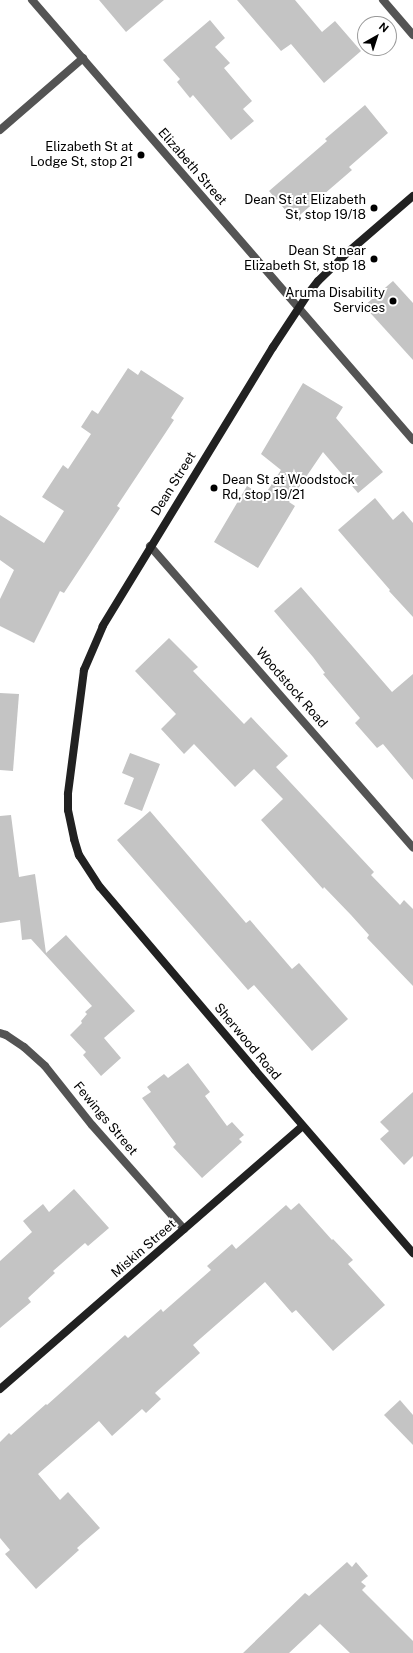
<!DOCTYPE html>
<style>
body{margin:0}
#map{position:relative;width:413px;height:1653px;overflow:hidden;background:#fff;font-family:"Public Sans",sans-serif}
div>[style]{position:absolute}
.building>*{inset:0;background:#c4c4c4}
.street>*{height:8px;margin:-4px;padding:0 4px;transform-origin:4px;border-radius:4px;background:#545454}
.secondary>*{height:8px;margin:-4px;padding:0 4px;transform-origin:4px;border-radius:4px;background:#212121}
.dots>*{width:11px;height:11px;translate:-50% -50%;box-sizing:border-box;border:2px solid #fff;border-radius:50%}
span{translate:-50% -50%;white-space:nowrap;text-align:center;line-height:1.15;-webkit-text-stroke:4px #fff;paint-order:stroke}
.poi-label{font-size:13px;color:#000}
.right{translate:-100% -50%;text-align:right}
.left{translate:0 -50%;text-align:left}
.street-label{font-size:13px;color:#000}
.north{position:absolute;left:357px;top:16px;width:40px;height:40px;box-sizing:border-box;background:#fff;border:1px solid #999;border-radius:50%;rotate:39deg;font-size:11px;font-weight:700;line-height:16px;text-align:center;color:#000}
.north::after{content:'';display:block;margin:auto;width:14px;height:18px;background:#000;clip-path:polygon(50% 0,100% 100%,50% 72%,0 100%)}
</style>
<div id="map">
<div class="building">
<i style="clip-path:polygon(99px 0,164px 0,126px 32px)"></i>
<i style="clip-path:polygon(237px 0,295px 0,322px 32px,335px 21px,361px 51px,324px 83px,291px 44px,281px 51px)"></i>
<i style="clip-path:polygon(210px 20px,225px 38px,215px 47px,230px 63px,224px 68px,252px 101px,243px 109px,254px 121px,231px 140px,193px 95px,190px 98px,177px 82px,180px 79px,163px 60px)"></i>
<i style="clip-path:polygon(365px 105px,388px 133px,349px 167px,352px 170px,294px 220px,269px 191px,327px 141px,325px 139px)"></i>
<i style="clip-path:polygon(393px 281px,413px 303px,413px 360px,364px 306px)"></i>
<i style="clip-path:polygon(128px 368px,138px 375px,141px 370px,184px 398px,171px 418px,174px 420px,117px 506px,120px 508px,64px 593px,60px 591px,34px 643px,0 626px,0 599px,14px 570px,0 560px,0 515px,44px 543px,64px 511px,42px 497px,63px 465px,68px 469px,91px 434px,81px 427px,92px 410px,98px 414px)"></i>
<i style="clip-path:polygon(303px 383px,343px 407px,336px 418px,383px 472px,358px 493px,323px 452px,289px 502px,295px 506px,258px 568px,214px 542px,247px 486px,264px 496px,281px 470px,261px 454px)"></i>
<i style="clip-path:polygon(375px 498px,393px 520px,403px 511px,413px 523px,413px 617px,389px 591px,390px 590px,338px 530px)"></i>
<i style="clip-path:polygon(301px 587px,392px 692px,413px 674px,413px 780px,383px 744px,377px 748px,355px 723px,360px 718px,323px 674px,325px 673px,313px 657px,274px 611px)"></i>
<i style="clip-path:polygon(169px 638px,198px 667px,193px 671px,244px 724px,251px 717px,288px 756px,276px 767px,374px 872px,371px 875px,400px 905px,404px 900px,413px 909px,413px 986px,367px 938px,369px 935px,351px 915px,324px 887px,323px 889px,261px 820px,283px 799px,254px 769px,235px 787px,194px 744px,184px 754px,161px 729px,176px 714px,135px 671px)"></i>
<i style="clip-path:polygon(0 693px,19px 694px,13px 771px,0 770px)"></i>
<i style="clip-path:polygon(130px 753px,160px 764px,142px 811px,124px 804px,134px 778px,122px 773px)"></i>
<i style="clip-path:polygon(150px 811px,246px 923px,250px 920px,292px 969px,299px 963px,348px 1019px,312px 1051px,254px 985px,248px 990px,117px 840px)"></i>
<i style="clip-path:polygon(11px 815px,19px 877px,35px 874px,46px 953px,66px 935px,135px 1011px,104px 1038px,121px 1058px,101px 1076px,83px 1055px,86px 1052px,70px 1035px,82px 1023px,81px 1021px,87px 1014px,85px 1012px,92px 1006px,31px 939px,22px 940px,20px 920px,0 923px,0 816px)"></i>
<i style="clip-path:polygon(188px 1063px,210px 1092px,205px 1096px,227px 1126px,232px 1122px,244px 1135px,239px 1139px,242px 1142px,202px 1178px,173px 1147px,176px 1144px,142px 1098px,151px 1092px,147px 1087px,164px 1074px,168px 1078px)"></i>
<i style="clip-path:polygon(413px 1092px,413px 1156px,404px 1165px,380px 1139px,389px 1131px,380px 1122px)"></i>
<i style="clip-path:polygon(74px 1189px,109px 1228px,88px 1246px,85px 1243px,53px 1271px,55px 1273px,28px 1298px,31px 1302px,0 1328px,0 1261px,32px 1232px,23px 1221px,43px 1204px,49px 1212px)"></i>
<i style="clip-path:polygon(299px 1203px,332px 1240px,333px 1239px,353px 1260px,348px 1264px,385px 1305px,333px 1351px,296px 1310px,292px 1313px,265px 1282px,193px 1345px,200px 1353px,155px 1393px,161px 1399px,146px 1413px,142px 1409px,112px 1436px,99px 1421px,38px 1474px,60px 1500px,68px 1492px,100px 1528px,77px 1548px,79px 1550px,36px 1589px,5px 1554px,10px 1550px,0 1538px,0 1442px,9px 1433px,11px 1435px,46px 1404px,47px 1405px,125px 1335px,128px 1338px,161px 1309px,163px 1312px,211px 1270px,207px 1266px,232px 1244px,236px 1249px,286px 1205px,291px 1210px)"></i>
<i style="clip-path:polygon(400px 1400px,413px 1415px,413px 1445px,384px 1415px)"></i>
<i style="clip-path:polygon(347px 1562px,352px 1567px,356px 1562px,368px 1576px,361px 1582px,366px 1586px,362px 1590px,413px 1641px,413px 1653px,350px 1653px,320px 1624px,289px 1653px,243px 1653px,305px 1593px,309px 1596px)"></i>
</div>
<div class="street">
<i style="left:32px;top:0;width:582px;rotate:49.11deg"></i>
<i style="left:383px;top:0;width:46px;rotate:49.4deg"></i>
<i style="left:0;top:130px;width:110px;rotate:-40.9deg"></i>
<i style="left:150px;top:546px;width:400px;rotate:48.9deg"></i>
<i style="left:0;top:1033px;width:6px;rotate:18deg"></i>
<i style="left:6px;top:1035px;width:22px;rotate:34deg"></i>
<i style="left:24px;top:1047px;width:28px;rotate:42deg"></i>
<i style="left:45px;top:1066px;width:75px;rotate:51.5deg"></i>
<i style="left:92px;top:1125px;width:139px;rotate:48.5deg"></i>
</div>
<div class="secondary">
<i style="left:413px;top:196px;width:87px;rotate:139.2deg"></i>
<i style="left:347px;top:253px;width:40px;rotate:136deg"></i>
<i style="left:318px;top:281px;width:16px;rotate:128deg"></i>
<i style="left:308px;top:294px;width:64px;rotate:123.4deg"></i>
<i style="left:273px;top:347px;width:327px;rotate:121.4deg"></i>
<i style="left:103px;top:626px;width:48px;rotate:113.4deg"></i>
<i style="left:84px;top:670px;width:125px;rotate:97.4deg"></i>
<i style="left:68px;top:794px;width:16px;rotate:90deg"></i>
<i style="left:68px;top:810px;width:30px;rotate:78deg"></i>
<i style="left:74px;top:839px;width:17px;rotate:73deg"></i>
<i style="left:79px;top:855px;width:38px;rotate:57deg"></i>
<i style="left:100px;top:887px;width:240px;rotate:49.7deg"></i>
<i style="left:255px;top:1070px;width:242px;rotate:49.2deg"></i>
<i style="left:0;top:1389px;width:401px;rotate:-41deg"></i>
</div>
<div class="dots">
<i style="left:141px;top:155px;background:#000"></i>
<i style="left:374px;top:208px;background:#000"></i>
<i style="left:374px;top:259px;background:#000"></i>
<i style="left:393px;top:301px;background:#000"></i>
<i style="left:214px;top:488px;background:#000"></i>
</div>
<div class="poi-label">
<span class="right" style="left:133px;top:155px">Elizabeth St at<br>Lodge St, stop 21</span>
<span class="right" style="left:366px;top:208px">Dean St at Elizabeth<br>St, stop 19/18</span>
<span class="right" style="left:366px;top:259px">Dean St near<br>Elizabeth St, stop 18</span>
<span class="right" style="left:385px;top:301px">Aruma Disability<br>Services</span>
<span class="left" style="left:222px;top:488px">Dean St at Woodstock<br>Rd, stop 19/21</span>
</div>
<div class="street-label">
<span style="left:192px;top:167px;rotate:49deg">Elizabeth Street</span>
<span style="left:174px;top:484px;rotate:-58deg">Dean Street</span>
<span style="left:291px;top:688px;rotate:49deg">Woodstock Road</span>
<span style="left:247px;top:1042px;rotate:50deg">Sherwood Road</span>
<span style="left:105px;top:1119px;rotate:50deg">Fewings Street</span>
<span style="left:144px;top:1249px;rotate:-41deg">Miskin Street</span>
</div>
<div class="north">N</div>
</div>
